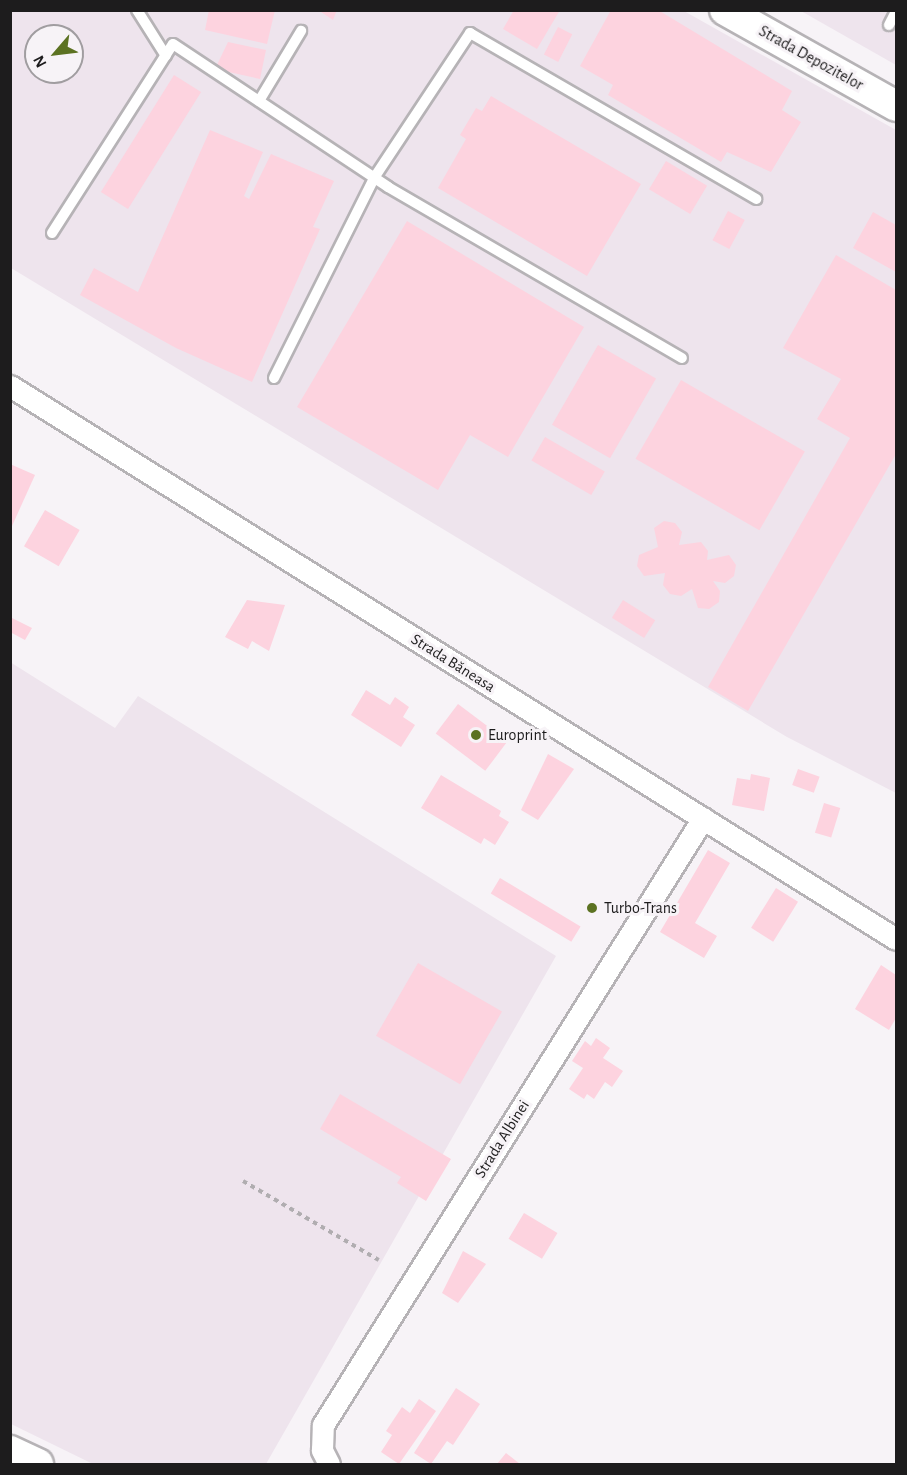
<!DOCTYPE html>
<meta charset="utf-8">
<style>
body{margin:0}
#map{position:relative;width:907px;height:1475px;overflow:hidden;background:#f7f3f7;font-family:"Alegreya Sans",sans-serif}
div>[style]{position:absolute}
.built>*{inset:0;background:#eee4ed}
.building>*{inset:0;background:#fdd3df;transform-origin:0 0}
.path>*{height:4px;margin-top:-2px;transform-origin:0;background:repeating-linear-gradient(90deg,#b0adb0 0 4.5px,transparent 0 9px)}
.roads{filter:drop-shadow(2px 0 #b6b3b6) drop-shadow(-2px 0 #b6b3b6) drop-shadow(0 2px #b6b3b6) drop-shadow(0 -2px #b6b3b6)}
.lane>*{height:10px;margin:-5px;padding:0 5px;transform-origin:5px;border-radius:5px;background:#fff}
.street>*{height:21px;margin:-10.5px;padding:0 10.5px;transform-origin:10.5px;border-radius:10.5px;background:#fff}
.secondary>*{height:30px;margin:-15px;padding:0 15px;transform-origin:15px;border-radius:15px;background:#fff}
.dots>*{width:16px;height:16px;translate:-50% -50%;box-sizing:border-box;border:3px solid #f7f3f7;border-radius:50%}
span{translate:-50% -50%;white-space:nowrap;text-align:center;line-height:1.15;-webkit-text-stroke:6px #f7f3f7;paint-order:stroke}
.street-label{font-size:16px;color:#1d1c1d}
.poi-label{font-size:16px;color:#1d1c1d}
.left{translate:0 -50%;text-align:left}
.frame{position:absolute;inset:0;border:12px solid #1d1c1d;pointer-events:none}
.north{position:absolute;left:24px;top:24px;width:60px;height:60px;box-sizing:border-box;background:#f7f3f7;border:2px solid #a09da0;border-radius:50%;rotate:242deg;font-size:16px;font-weight:700;line-height:24px;text-align:center;color:#1d1c1d}
.north::after{content:'';display:block;margin:auto;width:21px;height:27px;background:#5c7222;clip-path:polygon(50% 0,100% 100%,50% 72%,0 100%)}
</style>
<div id="map">
<div class="built">
<i style="clip-path:polygon(evenodd,11px 11px,684px 11px,896px 130px,896px 793px,787px 737px,11px 268px,11px 11px,36px 36px,72px 36px,72px 72px,36px 72px,36px 36px)"></i>
<i style="clip-path:polygon(801px 11px,896px 11px,896px 65px)"></i>
<i style="clip-path:polygon(10px 662px,115px 728px,138px 696px,556px 956px,266px 1464px,93px 1464px,11px 1424px)"></i>
</div>
<div class="building">
<i style="clip-path:polygon(209px 10px,275px 10px,267px 44px,205px 30px)"></i>
<i style="clip-path:polygon(318px 10px,337px 10px,333px 20px)"></i>
<i style="clip-path:polygon(514px 10px,560px 10px,537px 49px,503px 29px)"></i>
<i style="clip-path:polygon(611px 10px,658px 10px,792px 91px,782px 110px,801px 122px,771px 172px,727px 152px,721px 162px,608px 95px,613px 85px,580px 66px)"></i>
<i style="left:558px;top:27px;width:16px;height:31px;rotate:27deg"></i>
<i style="clip-path:polygon(228px 42px,266px 50px,260px 79px,215px 69px)"></i>
<i style="left:174px;top:75px;width:32px;height:138px;rotate:32deg"></i>
<i style="clip-path:polygon(491px 96px,641px 184px,587px 276px,438px 188px,466px 139px,460px 135px,476px 108px,482px 111px)"></i>
<i style="clip-path:polygon(210px 130px,263px 152px,244px 196px,249px 199px,271px 154px,334px 181px,313px 227px,320px 229px,252px 382px,176px 348px,80px 295px,94px 268px,138px 292px)"></i>
<i style="left:666px;top:161px;width:48px;height:33px;rotate:31deg"></i>
<i style="left:728px;top:211px;width:19px;height:33px;rotate:28deg"></i>
<i style="clip-path:polygon(873px 212px,896px 225px,896px 272px,853px 248px)"></i>
<i style="clip-path:polygon(407px 221px,584px 327px,508px 457px,470px 435px,438px 490px,297px 407px)"></i>
<i style="clip-path:polygon(836px 255px,896px 290px,896px 454px,748px 711px,708px 687px,850px 438px,817px 419px,841px 379px,783px 348px)"></i>
<i style="left:598px;top:345px;width:67px;height:92px;rotate:30deg"></i>
<i style="left:681px;top:380px;width:143px;height:91px;rotate:30deg"></i>
<i style="left:545px;top:437px;width:69px;height:27px;rotate:30deg"></i>
<i style="clip-path:polygon(10px 464px,35px 475px,12px 526px,10px 526px)"></i>
<i style="left:45px;top:510px;width:40px;height:42px;rotate:30deg"></i>
<i style="clip-path:polygon(664px 521px,675px 523px,682px 532px,679px 545px,701px 542px,708px 551px,707px 560px,729px 555px,736px 565px,734px 576px,725px 583px,713px 581px,720px 591px,719px 602px,709px 609px,698px 608px,692px 589px,681px 596px,670px 594px,663px 585px,665px 573px,644px 576px,637px 566px,639px 555px,658px 547px,654px 528px)"></i>
<i style="clip-path:polygon(247px 600px,285px 605px,269px 651px,252px 641px,248px 649px,225px 637px)"></i>
<i style="left:623px;top:600px;width:38px;height:21px;rotate:32deg"></i>
<i style="clip-path:polygon(10px 617px,32px 628px,25px 640px,10px 632px)"></i>
<i style="clip-path:polygon(366px 690px,390px 705px,395px 697px,409px 707px,403px 717px,415px 725px,401px 747px,351px 715px)"></i>
<i style="left:458px;top:704px;width:62px;height:37px;rotate:37deg"></i>
<i style="clip-path:polygon(548px 754px,574px 769px,538px 820px,521px 810px)"></i>
<i style="left:798px;top:769px;width:23px;height:17px;rotate:20deg"></i>
<i style="clip-path:polygon(751px 774px,770px 778px,764px 811px,732px 805px,737px 778px,750px 780px)"></i>
<i style="clip-path:polygon(441px 775px,501px 811px,499px 816px,509px 822px,495px 845px,484px 838px,481px 844px,421px 808px)"></i>
<i style="left:824px;top:803px;width:17px;height:31px;rotate:17deg"></i>
<i style="clip-path:polygon(708px 850px,730px 863px,695px 923px,717px 936px,704px 958px,660px 932px)"></i>
<i style="left:500px;top:878px;width:94px;height:18px;rotate:31deg"></i>
<i style="left:776px;top:888px;width:26px;height:47px;rotate:32deg"></i>
<i style="left:418px;top:963px;width:97px;height:84px;rotate:30deg"></i>
<i style="clip-path:polygon(881px 965px,896px 975px,896px 1018px,889px 1030px,855px 1009px)"></i>
<i style="clip-path:polygon(596px 1038px,610px 1048px,603px 1058px,623px 1071px,612px 1087px,605px 1082px,594px 1099px,587px 1094px,584px 1099px,569px 1089px,583px 1068px,572px 1061px,585px 1041px,591px 1046px)"></i>
<i style="clip-path:polygon(340px 1094px,451px 1159px,426px 1201px,397px 1183px,401px 1177px,320px 1129px)"></i>
<i style="left:524px;top:1213px;width:39px;height:30px;rotate:31deg"></i>
<i style="clip-path:polygon(463px 1251px,486px 1264px,458px 1303px,442px 1293px)"></i>
<i style="clip-path:polygon(456px 1388px,480px 1404px,453px 1445px,447px 1441px,431px 1464px,414px 1453px)"></i>
<i style="clip-path:polygon(419px 1399px,436px 1411px,399px 1464px,381px 1452px,392px 1435px,386px 1431px,402px 1407px,410px 1413px)"></i>
<i style="clip-path:polygon(506px 1453px,520px 1464px,497px 1464px)"></i>
</div>
<div class="path">
<i style="left:243px;top:1181px;width:157px;rotate:30.2deg"></i>
</div>
<div class="roads">
<div class="lane">
<i style="left:137px;top:10px;width:54px;rotate:57.8deg"></i>
<i style="left:889px;top:25px;width:16px;rotate:-63deg"></i>
<i style="left:259px;top:101px;width:82px;rotate:-59deg"></i>
<i style="left:52px;top:233px;width:224px;rotate:-57.4deg"></i>
<i style="left:173px;top:44px;width:258px;rotate:33.6deg"></i>
<i style="left:388px;top:187px;width:340px;rotate:30.2deg"></i>
<i style="left:274px;top:378px;width:224px;rotate:-63.4deg"></i>
<i style="left:374px;top:178px;width:174px;rotate:-56.5deg"></i>
<i style="left:470px;top:33px;width:331px;rotate:30.1deg"></i>
</div>
<div class="street">
<i style="left:10px;top:386px;width:1044px;rotate:31.97deg"></i>
<i style="left:329px;top:1464px;width:16px;rotate:-117deg"></i>
<i style="left:322px;top:1450px;width:25px;rotate:-88deg"></i>
<i style="left:323px;top:1425px;width:716px;rotate:-57.95deg"></i>
</div>
<div class="secondary">
<i style="left:725px;top:10px;width:196px;rotate:29.3deg"></i>
<i style="left:10px;top:1451px;width:31px;rotate:25deg"></i>
</div>
</div>
<div class="dots">
<i style="left:476px;top:735px;background:#5c7222"></i>
<i style="left:592px;top:908px;background:#5c7222"></i>
</div>
<div class="street-label">
<span style="left:811px;top:58px;rotate:29deg">Strada Depozitelor</span>
<span style="left:453px;top:663px;rotate:32deg">Strada Băneasa</span>
<span style="left:502px;top:1139px;rotate:-58deg">Strada Albinei</span>
</div>
<div class="poi-label">
<span class="left" style="left:488px;top:735px">Europrint</span>
<span class="left" style="left:604px;top:908px">Turbo-Trans</span>
</div>
<div class="frame"></div>
<div class="north">N</div>
</div>
